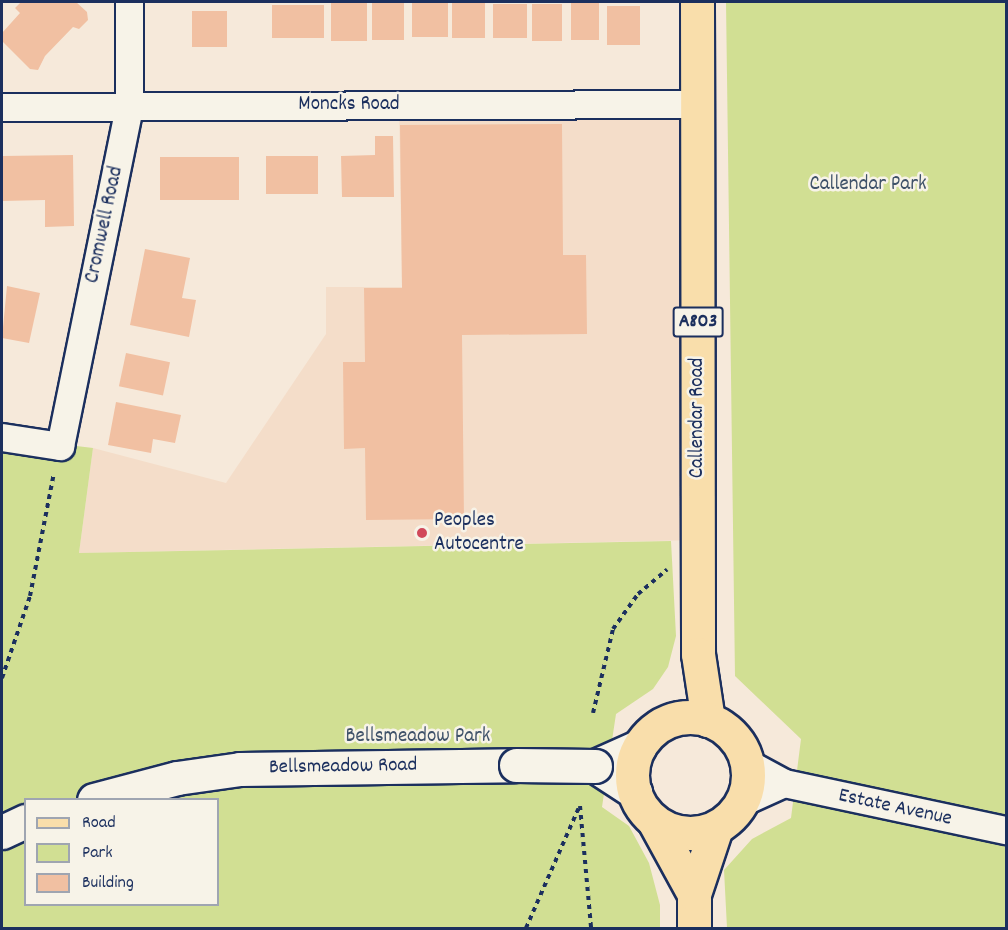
<!DOCTYPE html>
<style>
body{margin:0}
#map{position:relative;width:1008px;height:930px;overflow:hidden;background:#f6e9da;font-family:Dekko,sans-serif}
div>[style]{position:absolute}
.built>*{inset:0;background:#f4ddc9}
.green>*{inset:0;background:#d1df93}
.building>*{inset:0;background:#f1c0a2;transform-origin:0 0}
.path>*{height:4px;margin-top:-2px;transform-origin:0;background:repeating-linear-gradient(90deg,#1b2f5e 0 4.5px,transparent 0 9px)}
.roads{filter:drop-shadow(2px 0 #1b2f5e) drop-shadow(-2px 0 #1b2f5e) drop-shadow(0 2px #1b2f5e) drop-shadow(0 -2px #1b2f5e)}
.street>*{height:27px;margin:-13.5px;padding:0 13.5px;transform-origin:13.5px;border-radius:13.5px;background:#f7f3e8}
.secondary>*{height:33px;margin:-16.5px;padding:0 16.5px;transform-origin:16.5px;border-radius:16.5px;background:#f7f3e8}
.primary>*{height:33px;margin:-16.5px;padding:0 16.5px;transform-origin:16.5px;border-radius:16.5px;background:#f9deab}
.primary>.ring{margin:-16.5px;padding:0;box-sizing:content-box;background:none;border:33px solid #f9deab;border-radius:50%}
.bridges{filter:drop-shadow(2px 0 #1b2f5e) drop-shadow(-2px 0 #1b2f5e) drop-shadow(0 2px #1b2f5e) drop-shadow(0 -2px #1b2f5e)}
.secondary-bridge>*{height:33px;margin:-16.5px;padding:0 16.5px;transform-origin:16.5px;border-radius:16.5px;background:#f7f3e8}
.dots>*{width:16px;height:16px;translate:-50% -50%;box-sizing:border-box;border:3px solid #f7f3e8;border-radius:50%}
span{translate:-50% -50%;white-space:nowrap;text-align:center;line-height:1.15;-webkit-text-stroke:5px #f7f3e8;paint-order:stroke}
.shield-label span{padding:2px 4px;background:#f7f3e8;border:2px solid;border-radius:4px;-webkit-text-stroke-width:0}
.shield-label{font-size:20px;color:#1b2f5e;font-weight:700}
.street-label{font-size:21px;color:#1b2f5e}
.park-label{font-size:21px;color:#3f5269}
.poi-label{font-size:21px;color:#1b2f5e}
.left{translate:0 -50%;text-align:left}
.frame{position:absolute;inset:0;border:3px solid #1b2f5e;pointer-events:none}
.legend{position:absolute;left:24px;top:798px;width:195px;height:108px;box-sizing:border-box;background:#f7f3e8;border:2px solid #9fa5b1;margin:0;padding:8px 10px;list-style:none;font-size:18px;color:#1b2f5e}
.legend li{display:flex;align-items:center;gap:12px;height:30px}
.legend b{width:30px;border:2px solid #9fa5b1}
</style>
<div id="map">
<div class="built">
<i style="clip-path:polygon(399px 101px,697px 104px,699px 540px,79px 553px,93px 448px,226px 483px,326px 334px,326px 287px,402px 287px)"></i>
</div>
<div class="green">
<i style="clip-path:polygon(726px 2px,1006px 2px,1006px 928px,727px 928px,724px 870px,752px 839px,791px 818px,801px 739px,735px 676px)"></i>
<i style="clip-path:polygon(evenodd,2px 437px,93px 448px,79px 553px,671px 541px,676px 636px,668px 667px,653px 689px,616px 714px,602px 807px,629px 826px,649px 863px,660px 905px,660px 928px,2px 928px,2px 437px,26px 800px,218px 800px,218px 904px,26px 904px,26px 800px)"></i>
</div>
<div class="building">
<i style="clip-path:polygon(21px 2px,76px 2px,87px 12px,88px 20px,79px 29px,73px 27px,45px 56px,38px 70px,30px 69px,2px 41px,2px 33px,20px 13px,15px 8px)"></i>
<i style="left:331px;top:2px;width:36px;height:39px"></i>
<i style="left:372px;top:2px;width:32px;height:38px"></i>
<i style="left:412px;top:3px;width:36px;height:34px"></i>
<i style="left:452px;top:3px;width:33px;height:35px"></i>
<i style="left:571px;top:3px;width:28px;height:37px"></i>
<i style="left:493px;top:4px;width:34px;height:34px"></i>
<i style="left:532px;top:4px;width:30px;height:37px"></i>
<i style="left:324px;top:5px;width:33px;height:52px;rotate:90deg"></i>
<i style="left:607px;top:6px;width:33px;height:39px"></i>
<i style="left:192px;top:11px;width:35px;height:36px"></i>
<i style="clip-path:polygon(562px 124px,563px 255px,586px 255px,587px 334px,462px 335px,464px 519px,366px 520px,365px 448px,344px 449px,343px 362px,365px 362px,364px 288px,402px 288px,400px 125px)"></i>
<i style="clip-path:polygon(375px 136px,393px 136px,394px 197px,342px 197px,341px 156px,375px 155px)"></i>
<i style="clip-path:polygon(73px 155px,74px 226px,45px 227px,45px 200px,2px 201px,2px 156px)"></i>
<i style="left:266px;top:156px;width:52px;height:38px"></i>
<i style="left:160px;top:157px;width:79px;height:43px"></i>
<i style="clip-path:polygon(145px 249px,190px 258px,182px 298px,196px 300px,189px 337px,130px 325px)"></i>
<i style="clip-path:polygon(7px 286px,40px 293px,29px 343px,2px 338px)"></i>
<i style="left:126px;top:353px;width:45px;height:34px;rotate:12deg"></i>
<i style="clip-path:polygon(116px 402px,181px 415px,175px 443px,153px 439px,151px 453px,108px 445px)"></i>
</div>
<div class="path">
<i style="left:2px;top:678px;width:87px;rotate:-71.1deg"></i>
<i style="left:30px;top:596px;width:125px;rotate:-79deg"></i>
<i style="left:593px;top:713px;width:86px;rotate:-76.6deg"></i>
<i style="left:613px;top:629px;width:43px;rotate:-54.5deg"></i>
<i style="left:638px;top:594px;width:38px;rotate:-40deg"></i>
<i style="left:580px;top:806px;width:122px;rotate:84.8deg"></i>
<i style="left:526px;top:928px;width:134px;rotate:-66.3deg"></i>
</div>
<div class="roads">
<div class="street">
<i style="left:2px;top:107px;width:695px;rotate:-0.25deg"></i>
<i style="left:2px;top:437px;width:59px;rotate:8.8deg"></i>
<i style="left:60px;top:446px;width:346px;rotate:-78.5deg"></i>
<i style="left:129px;top:107px;width:105px;rotate:-90deg"></i>
<i style="left:747px;top:763px;width:42px;rotate:28.4deg"></i>
<i style="left:784px;top:783px;width:227px;rotate:12deg"></i>
<i style="left:742px;top:802px;width:46px;rotate:-24.3deg"></i>
</div>
<div class="secondary">
<i style="left:595px;top:766px;width:49px;rotate:-24deg"></i>
<i style="left:595px;top:766px;width:48px;rotate:33deg"></i>
<i style="left:94px;top:800px;width:86px;rotate:-14.8deg"></i>
<i style="left:177px;top:778px;width:64px;rotate:-8.1deg"></i>
<i style="left:240px;top:769px;width:276px;rotate:-0.8deg"></i>
<i style="left:2px;top:832px;width:26px;rotate:-25deg"></i>
</div>
<div class="primary">
<i style="left:697px;top:2px;width:652px;rotate:89.91deg"></i>
<i style="left:698px;top:654px;width:67px;rotate:81.4deg"></i>
<i class="ring" style="left:632px;top:717px;width:83px;height:83px"></i>
<i style="left:654px;top:821px;width:83px;rotate:61.3deg"></i>
<i style="left:694px;top:928px;width:34px;rotate:-90deg"></i>
<i style="left:694px;top:894px;width:70px;rotate:-71.6deg"></i>
</div>
</div>
<div class="bridges">
<div class="secondary-bridge">
<i style="left:516px;top:765px;width:79px;rotate:0.7deg"></i>
</div>
</div>
<div class="dots">
<i style="left:422px;top:533px;background:#d1495b"></i>
</div>
<div class="shield-label">
<span style="left:698px;top:322px">A803</span>
</div>
<div class="street-label">
<span style="left:349px;top:105px">Moncks Road</span>
<span style="left:105px;top:225px;rotate:-78deg">Cromwell Road</span>
<span style="left:698px;top:418px;rotate:-90deg">Callendar Road</span>
<span style="left:343px;top:767px;rotate:-1deg">Bellsmeadow Road</span>
<span style="left:895px;top:808px;rotate:12deg">Estate Avenue</span>
</div>
<div class="park-label">
<span style="left:868px;top:185px">Callendar Park</span>
<span style="left:418px;top:737px">Bellsmeadow Park</span>
</div>
<div class="poi-label">
<span class="left" style="left:434px;top:533px">Peoples<br>Autocentre</span>
</div>
<div class="frame"></div>
<ul class="legend">
<li><b style="height:8px;background:#f9deab"></b>Road</li>
<li><b style="height:16px;background:#d1df93"></b>Park</li>
<li><b style="height:16px;background:#f1c0a2"></b>Building</li>
</ul>
</div>
